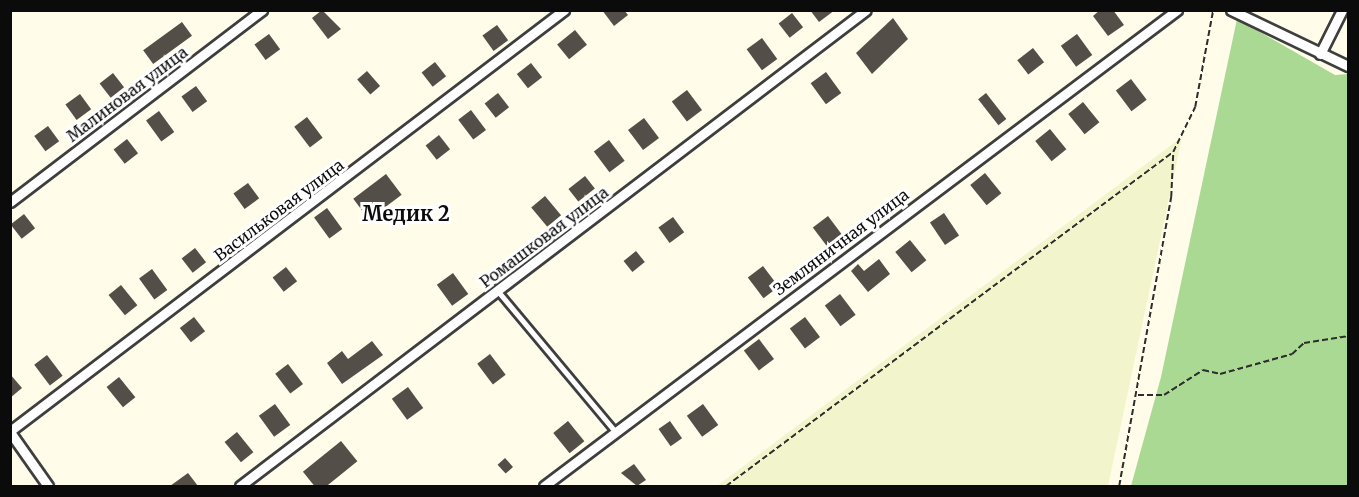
<!DOCTYPE html>
<meta charset="utf-8">
<style>
body{margin:0}
#map{position:relative;width:1359px;height:497px;overflow:hidden;background:#fffdea;font-family:Merriweather,serif}
div>[style]{position:absolute}
.farmland>*{inset:0;background:#f2f4cb}
.forest>*{inset:0;background:#aad994}
.building>*{inset:0;background:#544e48;transform-origin:0 0}
.path>*{height:1.5px;margin-top:-0.75px;transform-origin:0;background:repeating-linear-gradient(90deg,#2d2d2d 0 6px,transparent 0 9px)}
.roads{filter:drop-shadow(2px 0 #3e3e3e) drop-shadow(-2px 0 #3e3e3e) drop-shadow(0 2px #3e3e3e) drop-shadow(0 -2px #3e3e3e)}
.service>*{height:4.5px;margin:-2.25px;padding:0 2.25px;transform-origin:2.25px;border-radius:2.25px;background:#fff}
.minor>*{height:9px;margin:-4.5px;padding:0 4.5px;transform-origin:4.5px;border-radius:4.5px;background:#fff}
span{translate:-50% -50%;white-space:nowrap;text-align:center;line-height:1.15;-webkit-text-stroke:6px #fff;paint-order:stroke}
.street-label{font-size:16px;color:#0b0b0b}
.quarter-label{font-size:20px;color:#0b0b0b;font-weight:700}
.frame{position:absolute;inset:0;border:12px solid #0b0b0b;pointer-events:none}
</style>
<div id="map">
<div class="farmland">
<i style="clip-path:polygon(1182px 137px,1108px 486px,717px 486px)"></i>
</div>
<div class="forest">
<i style="clip-path:polygon(1237px 19px,1335px 75px,1348px 74px,1348px 486px,1131px 486px,1161px 377px)"></i>
</div>
<div class="building">
<i style="clip-path:polygon(322px 10px,341px 29px,328px 39px,312px 18px)"></i>
<i style="clip-path:polygon(602px 10px,624px 10px,628px 15px,614px 26px)"></i>
<i style="clip-path:polygon(810px 10px,835px 10px,819px 22px)"></i>
<i style="clip-path:polygon(1100px 10px,1113px 10px,1124px 25px,1108px 36px,1093px 16px)"></i>
<i style="left:792px;top:13px;width:18px;height:17px;rotate:52deg"></i>
<i style="clip-path:polygon(893px 18px,908px 39px,872px 74px,856px 53px)"></i>
<i style="left:182px;top:22px;width:17px;height:48px;rotate:54deg"></i>
<i style="left:497px;top:25px;width:19px;height:18px;rotate:54deg"></i>
<i style="left:575px;top:30px;width:19px;height:23px;rotate:51deg"></i>
<i style="left:269px;top:34px;width:19px;height:18px;rotate:54deg"></i>
<i style="left:1077px;top:34px;width:26px;height:20px;rotate:54deg"></i>
<i style="left:762px;top:38px;width:26px;height:19px;rotate:54deg"></i>
<i style="left:1033px;top:48px;width:18px;height:20px;rotate:52deg"></i>
<i style="left:435px;top:62px;width:18px;height:17px;rotate:52deg"></i>
<i style="left:531px;top:63px;width:18px;height:18px;rotate:52deg"></i>
<i style="left:367px;top:71px;width:20px;height:13px;rotate:49deg"></i>
<i style="left:826px;top:72px;width:26px;height:19px;rotate:54deg"></i>
<i style="left:113px;top:73px;width:18px;height:17px;rotate:52deg"></i>
<i style="left:1131px;top:79px;width:26px;height:19px;rotate:53deg"></i>
<i style="left:196px;top:86px;width:19px;height:18px;rotate:54deg"></i>
<i style="left:687px;top:90px;width:25px;height:19px;rotate:53deg"></i>
<i style="left:498px;top:93px;width:18px;height:17px;rotate:52deg"></i>
<i style="left:986px;top:93px;width:33px;height:10px;rotate:52deg"></i>
<i style="left:80px;top:94px;width:19px;height:18px;rotate:54deg"></i>
<i style="left:1083px;top:102px;width:26px;height:19px;rotate:51deg"></i>
<i style="left:471px;top:110px;width:25px;height:16px;rotate:53deg"></i>
<i style="left:159px;top:111px;width:26px;height:16px;rotate:54deg"></i>
<i style="left:307px;top:117px;width:26px;height:16px;rotate:53deg"></i>
<i style="left:644px;top:118px;width:25px;height:20px;rotate:53deg"></i>
<i style="left:48px;top:126px;width:19px;height:17px;rotate:54deg"></i>
<i style="left:1050px;top:129px;width:26px;height:19px;rotate:51deg"></i>
<i style="left:439px;top:135px;width:18px;height:17px;rotate:52deg"></i>
<i style="left:127px;top:139px;width:18px;height:17px;rotate:52deg"></i>
<i style="left:609px;top:140px;width:26px;height:19px;rotate:53deg"></i>
<i style="left:985px;top:173px;width:26px;height:19px;rotate:51deg"></i>
<i style="left:386px;top:174px;width:26px;height:41px;rotate:53deg"></i>
<i style="left:585px;top:176px;width:16px;height:21px;rotate:52deg"></i>
<i style="left:248px;top:183px;width:19px;height:18px;rotate:54deg"></i>
<i style="left:545px;top:196px;width:25px;height:18px;rotate:50deg"></i>
<i style="left:327px;top:208px;width:26px;height:16px;rotate:54deg"></i>
<i style="left:944px;top:213px;width:27px;height:17px;rotate:56deg"></i>
<i style="left:24px;top:214px;width:18px;height:17px;rotate:52deg"></i>
<i style="left:828px;top:216px;width:25px;height:19px;rotate:53deg"></i>
<i style="left:673px;top:217px;width:19px;height:18px;rotate:54deg"></i>
<i style="left:910px;top:240px;width:26px;height:19px;rotate:51deg"></i>
<i style="left:195px;top:248px;width:18px;height:17px;rotate:52deg"></i>
<i style="left:636px;top:251px;width:14px;height:16px;rotate:51deg"></i>
<i style="clip-path:polygon(879px 259px,890px 274px,868px 292px,851px 271px,858px 264px,864px 271px)"></i>
<i style="left:763px;top:266px;width:26px;height:19px;rotate:53deg"></i>
<i style="left:286px;top:267px;width:18px;height:17px;rotate:52deg"></i>
<i style="left:152px;top:269px;width:26px;height:16px;rotate:54deg"></i>
<i style="left:453px;top:273px;width:26px;height:20px;rotate:54deg"></i>
<i style="left:121px;top:285px;width:26px;height:16px;rotate:51deg"></i>
<i style="left:840px;top:294px;width:26px;height:19px;rotate:53deg"></i>
<i style="left:194px;top:317px;width:18px;height:18px;rotate:52deg"></i>
<i style="left:805px;top:317px;width:25px;height:19px;rotate:53deg"></i>
<i style="left:759px;top:339px;width:25px;height:19px;rotate:53deg"></i>
<i style="clip-path:polygon(372px 341px,383px 355px,342px 384px,327px 363px,342px 351px,348px 359px)"></i>
<i style="left:490px;top:354px;width:26px;height:16px;rotate:53deg"></i>
<i style="left:47px;top:355px;width:26px;height:16px;rotate:53deg"></i>
<i style="left:288px;top:364px;width:25px;height:16px;rotate:53deg"></i>
<i style="clip-path:polygon(10px 374px,22px 388px,10px 398px)"></i>
<i style="left:119px;top:377px;width:26px;height:16px;rotate:51deg"></i>
<i style="left:408px;top:387px;width:26px;height:20px;rotate:54deg"></i>
<i style="left:275px;top:404px;width:26px;height:20px;rotate:54deg"></i>
<i style="left:703px;top:404px;width:26px;height:20px;rotate:54deg"></i>
<i style="left:568px;top:421px;width:26px;height:19px;rotate:51deg"></i>
<i style="left:670px;top:421px;width:21px;height:14px;rotate:55deg"></i>
<i style="left:237px;top:432px;width:26px;height:16px;rotate:51deg"></i>
<i style="left:341px;top:441px;width:26px;height:49px;rotate:51deg"></i>
<i style="left:505px;top:458px;width:12px;height:10px;rotate:48deg"></i>
<i style="clip-path:polygon(634px 464px,646px 480px,637px 486px,621px 473px)"></i>
<i style="clip-path:polygon(188px 473px,198px 486px,170px 486px)"></i>
</div>
<div class="path">
<i style="left:1138px;top:395px;width:26px"></i>
<i style="left:1164px;top:395px;width:46px;rotate:-32.7deg"></i>
<i style="left:1203px;top:370px;width:17px;rotate:13deg"></i>
<i style="left:1220px;top:374px;width:75px;rotate:-15.5deg"></i>
<i style="left:1292px;top:354px;width:16px;rotate:-43deg"></i>
<i style="left:1304px;top:343px;width:45px;rotate:-9deg"></i>
<i style="left:726px;top:486px;width:558px;rotate:-36.77deg"></i>
<i style="left:1173px;top:152px;width:50px;rotate:-63.9deg"></i>
<i style="left:1195px;top:107px;width:99px;rotate:-79.5deg"></i>
<i style="left:1119px;top:486px;width:294px;rotate:-79.8deg"></i>
<i style="left:1171px;top:197px;width:44px;rotate:-87.4deg"></i>
</div>
<div class="roads">
<div class="service">
<i style="left:498px;top:291px;width:184px;rotate:50.1deg"></i>
</div>
<div class="minor">
<i style="left:1231px;top:10px;width:130px;rotate:25.6deg"></i>
<i style="left:1320px;top:54px;width:49px;rotate:-63.4deg"></i>
<i style="left:10px;top:202px;width:317px;rotate:-37.3deg"></i>
<i style="left:10px;top:431px;width:696px;rotate:-37.23deg"></i>
<i style="left:10px;top:432px;width:66px;rotate:54.9deg"></i>
<i style="left:240px;top:486px;width:786px;rotate:-37.25deg"></i>
<i style="left:544px;top:486px;width:792px;rotate:-36.94deg"></i>
</div>
</div>
<div class="street-label">
<span style="left:127px;top:94px;rotate:-37deg">Малиновая улица</span>
<span style="left:279px;top:210px;rotate:-37deg">Васильковая улица</span>
<span style="left:544px;top:237px;rotate:-37deg">Ромашковая улица</span>
<span style="left:841px;top:242px;rotate:-37deg">Земляничная улица</span>
</div>
<div class="quarter-label">
<span style="left:406px;top:213px">Медик 2</span>
</div>
<div class="frame"></div>
</div>
